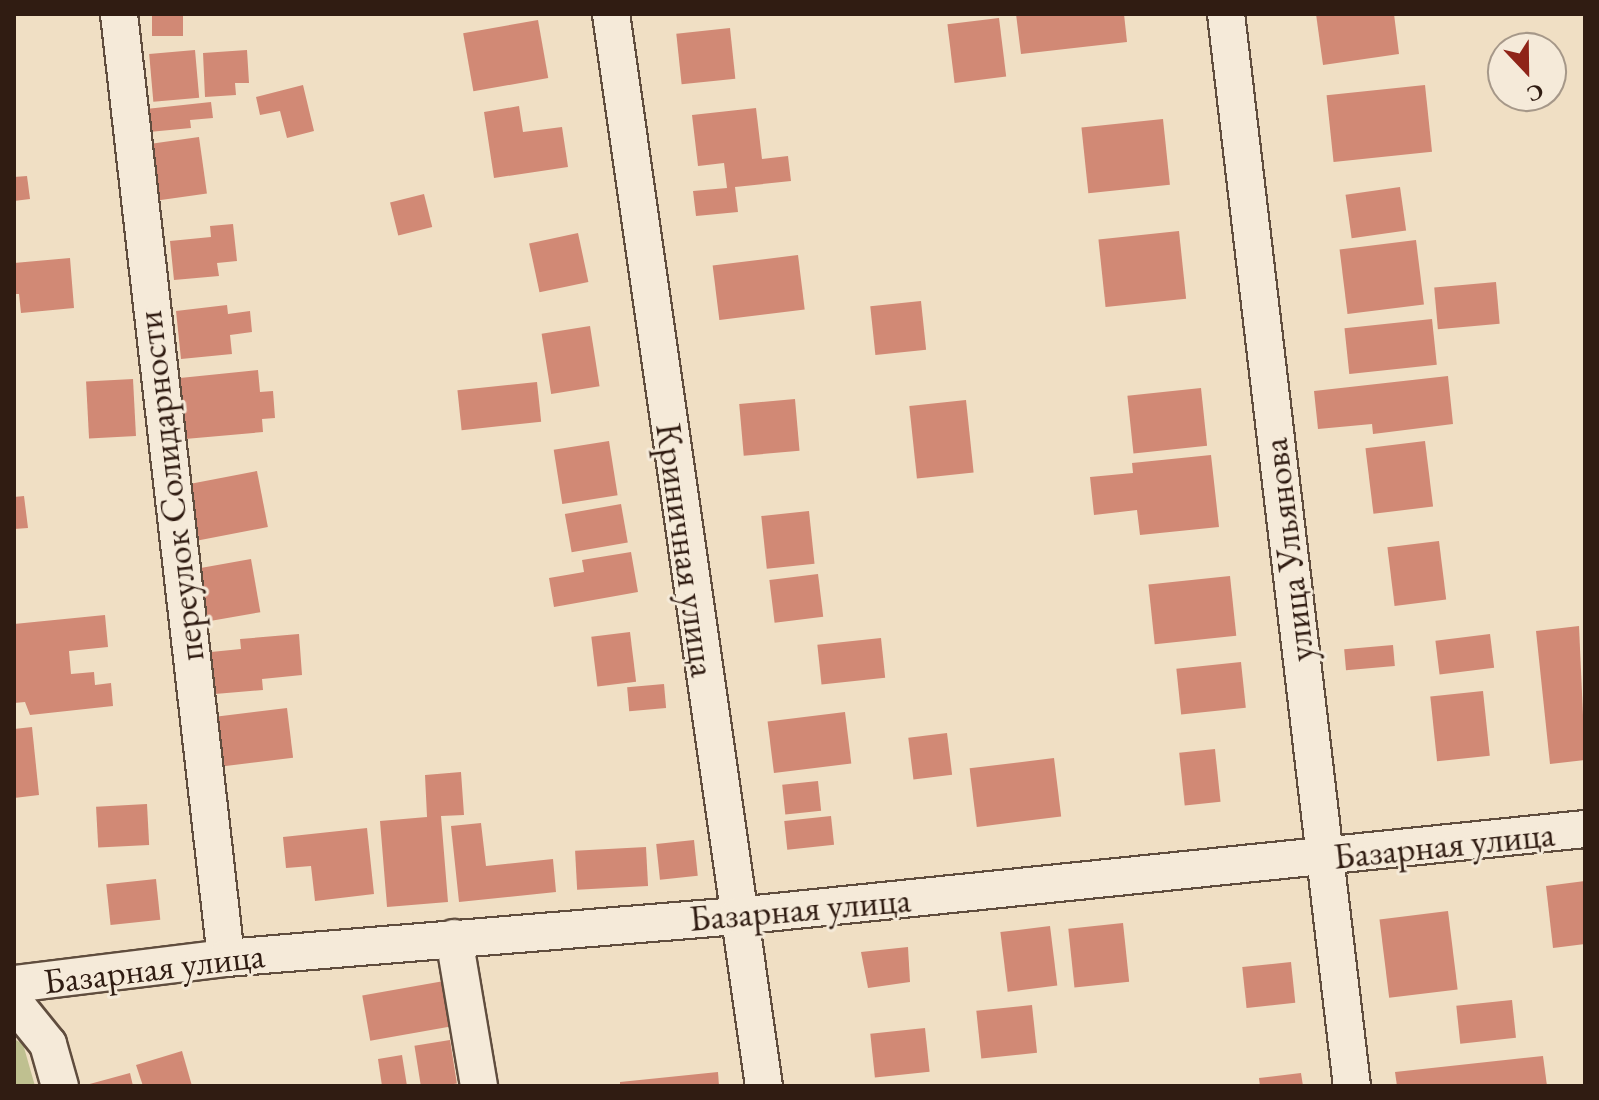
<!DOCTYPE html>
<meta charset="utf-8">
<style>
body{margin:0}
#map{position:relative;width:1599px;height:1100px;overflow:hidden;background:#f0dfc4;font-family:"EB Garamond",serif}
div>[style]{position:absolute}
.green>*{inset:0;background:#bfc090}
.building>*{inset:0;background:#d18975;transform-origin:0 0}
.roads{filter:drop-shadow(2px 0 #604d3e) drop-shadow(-2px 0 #604d3e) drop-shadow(0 2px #604d3e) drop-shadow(0 -2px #604d3e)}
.street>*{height:36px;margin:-18px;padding:0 18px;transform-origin:18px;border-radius:18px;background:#f5ead9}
span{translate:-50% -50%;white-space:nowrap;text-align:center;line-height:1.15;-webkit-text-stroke:6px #f5ead9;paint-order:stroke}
.street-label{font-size:36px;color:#301c12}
.frame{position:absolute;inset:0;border:16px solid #301c12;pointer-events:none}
.north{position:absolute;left:1487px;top:32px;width:80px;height:80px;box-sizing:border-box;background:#f5ead9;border:2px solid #a69889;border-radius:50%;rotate:158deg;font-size:22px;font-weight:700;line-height:32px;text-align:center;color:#301c12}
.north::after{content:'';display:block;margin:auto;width:28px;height:36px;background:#8f2418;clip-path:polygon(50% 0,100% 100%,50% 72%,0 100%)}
</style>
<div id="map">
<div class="green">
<i style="clip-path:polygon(14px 1039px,23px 1044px,35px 1086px,14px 1086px)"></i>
</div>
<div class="building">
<i style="left:152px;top:14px;width:31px;height:22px"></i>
<i style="clip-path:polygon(1016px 14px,1124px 14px,1127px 42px,1021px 54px)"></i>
<i style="clip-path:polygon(1316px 14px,1394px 14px,1399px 54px,1323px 65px)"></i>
<i style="left:999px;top:18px;width:59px;height:52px;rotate:83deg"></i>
<i style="left:538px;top:20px;width:59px;height:76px;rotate:80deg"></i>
<i style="left:730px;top:28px;width:51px;height:54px;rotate:84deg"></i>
<i style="left:195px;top:50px;width:48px;height:46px;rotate:85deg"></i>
<i style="clip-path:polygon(247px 50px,249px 83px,235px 83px,236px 95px,205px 97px,203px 53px)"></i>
<i style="clip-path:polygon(303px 85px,314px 131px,287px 138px,280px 111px,260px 115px,256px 97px)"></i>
<i style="left:1425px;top:85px;width:67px;height:99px;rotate:84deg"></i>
<i style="clip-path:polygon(211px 102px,213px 118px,190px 120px,191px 128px,149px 132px,146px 109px)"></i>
<i style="clip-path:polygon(519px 106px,523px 132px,562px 127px,568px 167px,494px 178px,484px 112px)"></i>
<i style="clip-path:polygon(756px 108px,762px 159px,788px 156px,791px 181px,735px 187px,738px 212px,696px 216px,693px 191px,727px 188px,724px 163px,698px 166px,692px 115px)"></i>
<i style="left:1163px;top:119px;width:66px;height:82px;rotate:84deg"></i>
<i style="left:199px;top:137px;width:57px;height:50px;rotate:82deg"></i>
<i style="clip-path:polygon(27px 176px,30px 199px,14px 201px,14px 177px)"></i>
<i style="left:1400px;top:187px;width:44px;height:55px;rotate:82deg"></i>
<i style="left:424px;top:194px;width:34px;height:35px;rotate:76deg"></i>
<i style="clip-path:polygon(233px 224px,237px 261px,217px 263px,219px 276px,174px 280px,170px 241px,211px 237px,210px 226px)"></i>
<i style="left:1179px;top:231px;width:68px;height:81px;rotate:84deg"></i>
<i style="left:578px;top:233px;width:50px;height:50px;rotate:78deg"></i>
<i style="left:1416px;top:240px;width:65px;height:77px;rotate:83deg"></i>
<i style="left:798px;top:255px;width:55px;height:86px;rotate:83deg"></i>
<i style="clip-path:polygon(70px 258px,74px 308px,21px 313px,19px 294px,14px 294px,14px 263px)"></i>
<i style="left:1496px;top:282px;width:42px;height:62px;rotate:85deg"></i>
<i style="left:921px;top:301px;width:49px;height:51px;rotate:84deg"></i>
<i style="clip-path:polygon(227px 305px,228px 314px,250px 311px,252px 332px,230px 335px,232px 354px,181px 359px,176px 311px)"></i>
<i style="left:1432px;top:319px;width:46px;height:88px;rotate:84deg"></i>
<i style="left:590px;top:326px;width:61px;height:49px;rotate:81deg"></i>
<i style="clip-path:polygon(258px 370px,260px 392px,273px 391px,275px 418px,262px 419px,263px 432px,185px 439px,180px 378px)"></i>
<i style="clip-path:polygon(1448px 376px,1453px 424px,1373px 434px,1372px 424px,1318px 429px,1314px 391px)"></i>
<i style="left:133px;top:379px;width:57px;height:47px;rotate:87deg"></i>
<i style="left:537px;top:382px;width:40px;height:80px;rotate:84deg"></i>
<i style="left:1201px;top:388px;width:58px;height:74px;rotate:84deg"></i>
<i style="left:795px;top:399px;width:52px;height:56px;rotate:85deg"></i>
<i style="left:966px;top:400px;width:73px;height:57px;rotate:84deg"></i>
<i style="left:609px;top:441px;width:55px;height:56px;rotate:81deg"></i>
<i style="left:1425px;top:441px;width:66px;height:60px;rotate:83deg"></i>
<i style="clip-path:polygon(1211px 455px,1219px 527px,1140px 535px,1137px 510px,1094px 515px,1090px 477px,1133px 473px,1132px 463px)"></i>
<i style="left:257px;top:471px;width:57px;height:70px;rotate:79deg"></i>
<i style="clip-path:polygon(24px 496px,28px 528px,14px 529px,14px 497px)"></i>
<i style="left:621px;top:504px;width:39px;height:57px;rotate:80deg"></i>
<i style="left:809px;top:511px;width:53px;height:48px;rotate:84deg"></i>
<i style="left:1439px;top:541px;width:59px;height:52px;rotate:83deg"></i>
<i style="clip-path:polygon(631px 552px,638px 592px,554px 607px,549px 578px,584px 572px,582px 560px)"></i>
<i style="left:251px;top:559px;width:54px;height:54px;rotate:80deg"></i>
<i style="left:818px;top:574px;width:43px;height:49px;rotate:83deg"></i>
<i style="left:1230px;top:576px;width:60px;height:82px;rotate:84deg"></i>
<i style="clip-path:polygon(105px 615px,108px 647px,69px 651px,71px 674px,94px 672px,95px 685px,111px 683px,113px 706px,30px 715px,25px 702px,14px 703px,14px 624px)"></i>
<i style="clip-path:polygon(1579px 626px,1585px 760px,1550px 764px,1536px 631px)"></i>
<i style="left:630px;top:632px;width:50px;height:39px;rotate:83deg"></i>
<i style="clip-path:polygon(299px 634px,302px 675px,262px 679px,263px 690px,215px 694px,211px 652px,241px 649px,240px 639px)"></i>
<i style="left:1490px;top:634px;width:34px;height:55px;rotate:83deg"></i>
<i style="left:881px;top:638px;width:40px;height:64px;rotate:84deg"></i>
<i style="left:1393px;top:645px;width:21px;height:49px;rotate:85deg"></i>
<i style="left:1241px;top:662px;width:46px;height:65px;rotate:84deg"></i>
<i style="left:664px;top:684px;width:24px;height:37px;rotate:85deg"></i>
<i style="left:1483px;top:691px;width:65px;height:53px;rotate:84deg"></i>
<i style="left:287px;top:708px;width:50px;height:70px;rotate:83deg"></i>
<i style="left:845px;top:712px;width:52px;height:78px;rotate:83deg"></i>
<i style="clip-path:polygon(32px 727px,39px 795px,14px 798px,14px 729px)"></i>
<i style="left:947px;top:733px;width:42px;height:39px;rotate:83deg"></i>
<i style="left:1215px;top:749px;width:53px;height:36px;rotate:84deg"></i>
<i style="left:1054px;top:758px;width:59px;height:85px;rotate:83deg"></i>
<i style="clip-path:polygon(461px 772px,464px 815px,441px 816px,448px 902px,387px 907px,380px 821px,427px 817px,425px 775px)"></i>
<i style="left:818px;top:781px;width:30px;height:36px;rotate:84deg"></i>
<i style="left:147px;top:804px;width:41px;height:51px;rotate:87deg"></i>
<i style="left:831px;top:816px;width:29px;height:47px;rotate:84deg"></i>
<i style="clip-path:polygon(481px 823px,486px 866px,553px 859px,556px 892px,459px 902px,451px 826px)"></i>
<i style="clip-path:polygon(367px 828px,374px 894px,315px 901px,311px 866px,286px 868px,283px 837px)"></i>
<i style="left:694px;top:840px;width:36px;height:38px;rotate:84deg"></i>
<i style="left:646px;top:847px;width:39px;height:71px;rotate:87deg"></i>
<i style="left:156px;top:879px;width:41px;height:50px;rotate:84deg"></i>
<i style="clip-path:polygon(1585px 881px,1585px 944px,1553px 948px,1546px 886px)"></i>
<i style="left:1448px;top:911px;width:79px;height:69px;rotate:83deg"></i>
<i style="left:1123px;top:923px;width:59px;height:55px;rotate:84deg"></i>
<i style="left:1050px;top:926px;width:60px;height:50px;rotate:83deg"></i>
<i style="clip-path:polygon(908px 947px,910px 982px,868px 988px,861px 952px)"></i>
<i style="left:1291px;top:962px;width:41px;height:49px;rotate:84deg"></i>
<i style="left:444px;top:981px;width:46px;height:83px;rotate:80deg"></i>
<i style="left:1512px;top:1000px;width:38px;height:56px;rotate:84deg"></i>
<i style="left:1032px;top:1005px;width:48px;height:56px;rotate:84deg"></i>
<i style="left:925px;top:1028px;width:44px;height:55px;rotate:84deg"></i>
<i style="left:450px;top:1040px;width:44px;height:36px;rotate:81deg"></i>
<i style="clip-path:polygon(182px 1051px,192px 1086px,143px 1086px,136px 1065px)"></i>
<i style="clip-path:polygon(402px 1055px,407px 1086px,382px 1086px,378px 1059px)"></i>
<i style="clip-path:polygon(1543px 1056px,1547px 1086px,1397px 1086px,1395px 1072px)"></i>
<i style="clip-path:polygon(718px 1072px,719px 1086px,620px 1086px,620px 1082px)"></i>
<i style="clip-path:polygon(130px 1073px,133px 1086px,86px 1086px,86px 1085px)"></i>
<i style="clip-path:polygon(1301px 1073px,1303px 1086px,1260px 1086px,1259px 1078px)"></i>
</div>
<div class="roads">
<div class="street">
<i style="left:119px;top:14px;width:950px;rotate:83.53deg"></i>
<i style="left:611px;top:14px;width:1083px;rotate:81.88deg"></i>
<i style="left:1226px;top:14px;width:1079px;rotate:83.3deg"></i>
<i style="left:454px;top:938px;width:150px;rotate:80.4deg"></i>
<i style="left:14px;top:984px;width:214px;rotate:-7deg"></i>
<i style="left:226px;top:958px;width:513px;rotate:-4.7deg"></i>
<i style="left:737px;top:916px;width:852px;rotate:-5.86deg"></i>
<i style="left:14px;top:1002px;width:54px;rotate:51deg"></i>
<i style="left:48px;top:1044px;width:44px;rotate:74.1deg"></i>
</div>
</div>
<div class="street-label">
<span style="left:170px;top:486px;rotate:-97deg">переулок Солидарности</span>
<span style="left:686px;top:550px;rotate:82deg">Криничная улица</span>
<span style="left:1288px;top:550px;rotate:-97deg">улица Ульянова</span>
<span style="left:1444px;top:845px;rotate:-6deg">Базарная улица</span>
<span style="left:800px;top:909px;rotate:-5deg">Базарная улица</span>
<span style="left:154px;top:968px;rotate:-7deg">Базарная улица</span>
</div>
<div class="frame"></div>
<div class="north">С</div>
</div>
